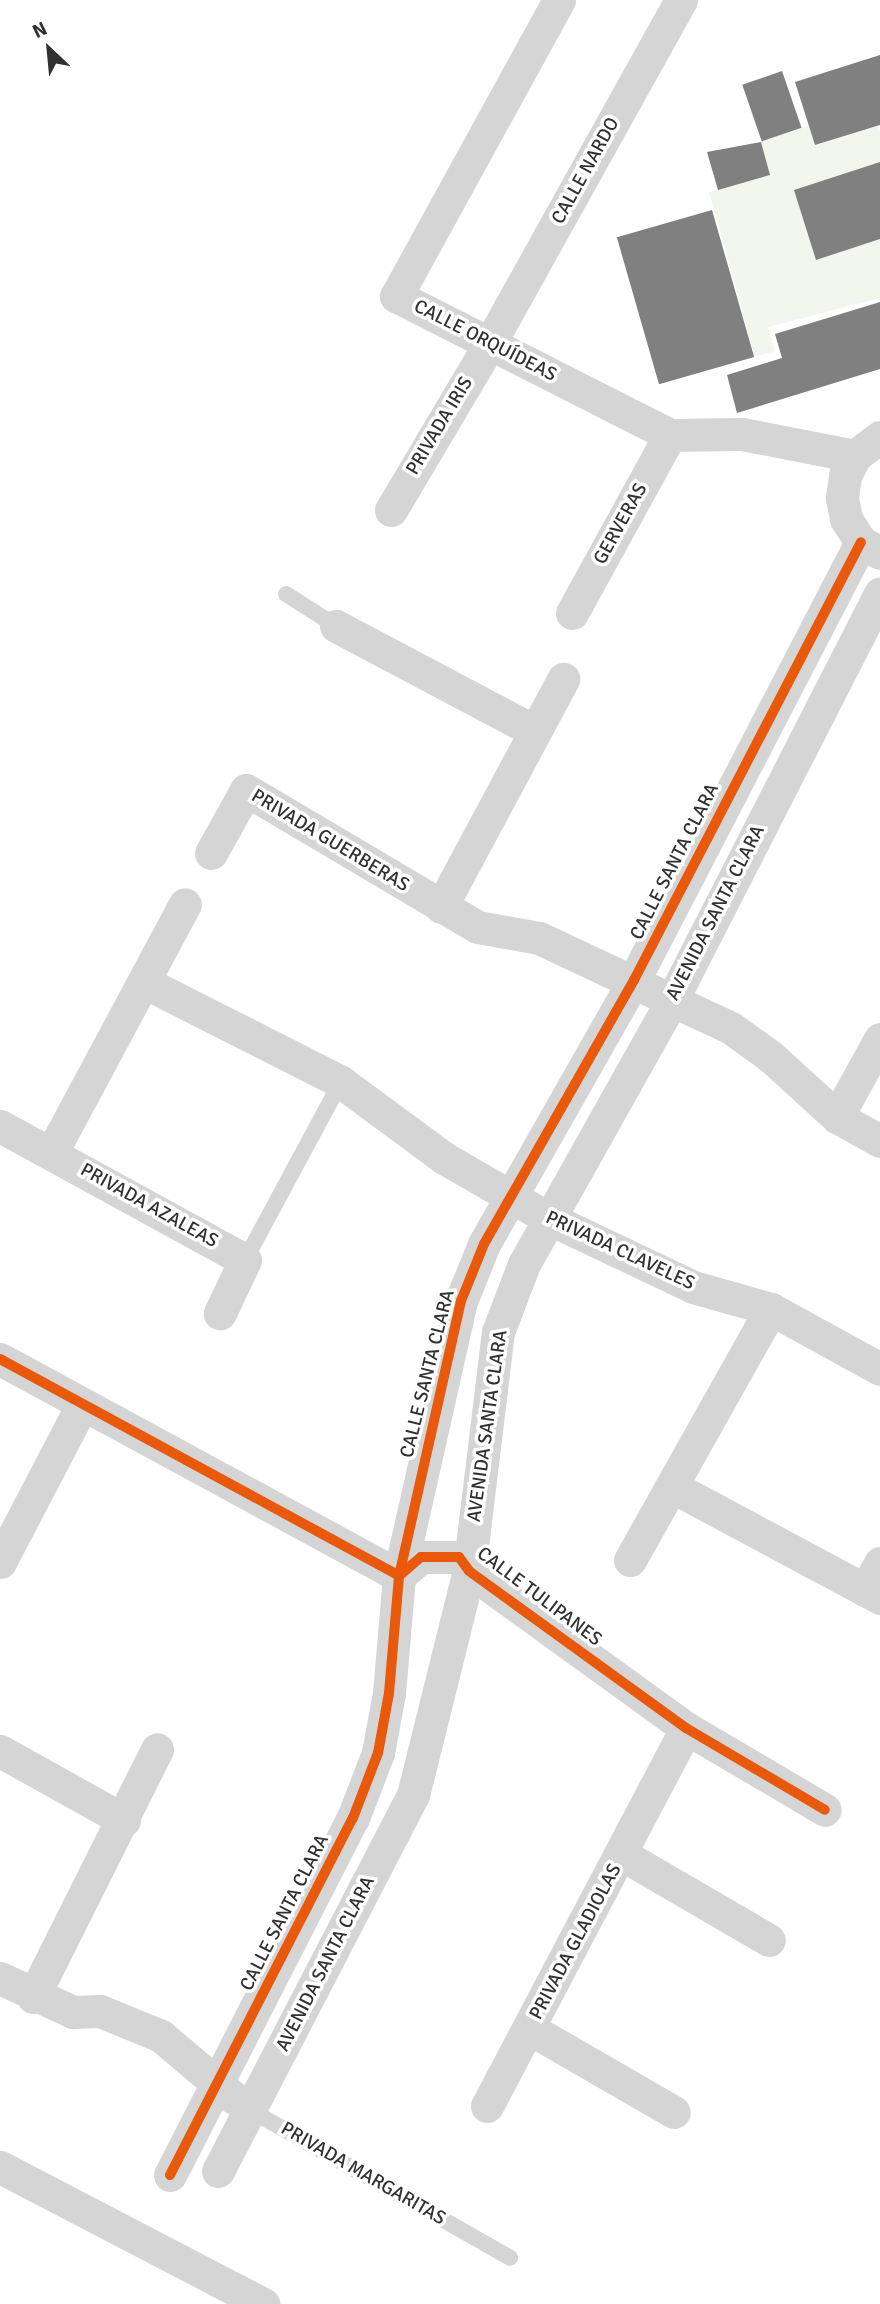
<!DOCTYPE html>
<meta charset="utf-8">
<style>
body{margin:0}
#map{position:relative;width:880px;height:2304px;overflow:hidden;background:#fff;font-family:Signika,sans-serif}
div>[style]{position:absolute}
.green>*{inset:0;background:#f3f6ed}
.building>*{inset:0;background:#808080;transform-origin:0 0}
.service>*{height:16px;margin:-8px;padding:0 8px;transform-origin:8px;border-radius:8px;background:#d5d5d5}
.minor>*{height:33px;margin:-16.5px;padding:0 16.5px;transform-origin:16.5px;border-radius:16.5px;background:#d5d5d5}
.cycleway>*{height:10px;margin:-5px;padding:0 5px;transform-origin:5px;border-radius:5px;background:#e8590c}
span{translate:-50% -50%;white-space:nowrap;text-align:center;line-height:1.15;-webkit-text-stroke:7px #fff;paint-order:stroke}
.street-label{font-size:19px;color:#313131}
.north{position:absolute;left:14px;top:14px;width:70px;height:70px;-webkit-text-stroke:5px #fff;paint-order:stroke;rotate:334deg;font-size:19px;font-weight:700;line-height:28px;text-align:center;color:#313131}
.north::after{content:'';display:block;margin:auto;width:24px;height:32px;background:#313131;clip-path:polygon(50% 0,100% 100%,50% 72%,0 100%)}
</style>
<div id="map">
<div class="green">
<i style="clip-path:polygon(809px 125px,816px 145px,878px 126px,880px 131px,880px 162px,816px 259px,880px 239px,880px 298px,768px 327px,775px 351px,755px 357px,709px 192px,770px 175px,761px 142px)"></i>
</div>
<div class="building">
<i style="clip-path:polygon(880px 55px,880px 125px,815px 145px,795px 82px)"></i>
<i style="left:782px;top:71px;width:60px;height:42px;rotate:71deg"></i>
<i style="clip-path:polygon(761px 142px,770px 175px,718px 190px,707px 152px)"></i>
<i style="clip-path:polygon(880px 162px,880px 239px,816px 260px,794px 190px)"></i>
<i style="left:712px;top:210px;width:153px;height:99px;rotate:74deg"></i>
<i style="clip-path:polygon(880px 302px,880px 369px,737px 413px,727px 375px,782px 358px,775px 334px)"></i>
</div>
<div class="service">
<i style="left:286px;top:594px;width:59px;rotate:32.6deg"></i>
<i style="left:245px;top:1260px;width:202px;rotate:-61.7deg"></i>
<i style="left:250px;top:2110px;width:299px;rotate:29.6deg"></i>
</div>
<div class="minor">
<i style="left:559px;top:0;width:338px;rotate:118.8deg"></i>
<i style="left:396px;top:296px;width:307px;rotate:26.9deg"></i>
<i style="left:670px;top:435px;width:72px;rotate:-0.8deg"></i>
<i style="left:742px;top:434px;width:115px;rotate:11deg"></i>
<i style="left:880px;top:437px;width:31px;rotate:143deg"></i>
<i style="left:855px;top:456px;width:22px;rotate:117deg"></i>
<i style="left:845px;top:476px;width:22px;rotate:98deg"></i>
<i style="left:842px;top:498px;width:21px;rotate:79deg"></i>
<i style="left:846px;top:519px;width:27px;rotate:57deg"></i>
<i style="left:861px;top:542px;width:22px;rotate:30deg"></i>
<i style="left:391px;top:510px;width:194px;rotate:-59.3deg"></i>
<i style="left:490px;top:343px;width:393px;rotate:-60.9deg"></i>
<i style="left:572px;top:613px;width:203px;rotate:-61.2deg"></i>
<i style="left:336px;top:626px;width:224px;rotate:27.9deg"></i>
<i style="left:211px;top:853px;width:72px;rotate:-60.9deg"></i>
<i style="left:246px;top:790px;width:269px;rotate:30.6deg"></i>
<i style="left:478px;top:927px;width:62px;rotate:10.2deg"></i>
<i style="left:539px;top:938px;width:212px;rotate:25.1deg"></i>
<i style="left:731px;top:1028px;width:48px;rotate:35.7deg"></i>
<i style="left:770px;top:1056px;width:91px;rotate:42.3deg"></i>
<i style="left:837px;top:1117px;width:49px;rotate:29.2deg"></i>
<i style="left:441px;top:907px;width:259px;rotate:-61.8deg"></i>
<i style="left:146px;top:983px;width:219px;rotate:26.9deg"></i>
<i style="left:341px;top:1082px;width:128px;rotate:36.4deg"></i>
<i style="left:444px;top:1158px;width:120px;rotate:30deg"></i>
<i style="left:548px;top:1218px;width:161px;rotate:25.4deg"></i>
<i style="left:693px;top:1287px;width:81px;rotate:15.8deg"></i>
<i style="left:771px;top:1309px;width:124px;rotate:28.8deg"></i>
<i style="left:837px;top:1117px;width:89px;rotate:-61.1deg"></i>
<i style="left:0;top:1126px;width:279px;rotate:28.7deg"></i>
<i style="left:245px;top:1260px;width:59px;rotate:115.3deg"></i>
<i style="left:52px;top:1152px;width:281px;rotate:-61.8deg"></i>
<i style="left:0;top:1359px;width:454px;rotate:28.5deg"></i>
<i style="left:399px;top:1576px;width:29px;rotate:-41deg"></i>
<i style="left:421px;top:1557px;width:38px"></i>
<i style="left:459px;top:1557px;width:17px;rotate:54deg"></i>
<i style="left:469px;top:1571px;width:268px;rotate:35.9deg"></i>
<i style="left:686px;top:1728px;width:161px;rotate:30.5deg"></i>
<i style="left:673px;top:1487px;width:235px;rotate:28.2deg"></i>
<i style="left:630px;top:1560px;width:288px;rotate:-60.7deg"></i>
<i style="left:0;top:1562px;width:177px;rotate:-62.4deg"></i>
<i style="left:865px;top:1590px;width:31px;rotate:-61deg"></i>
<i style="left:0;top:1751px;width:142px;rotate:29.1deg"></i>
<i style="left:621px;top:1854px;width:171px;rotate:30.2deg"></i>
<i style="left:0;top:1978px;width:81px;rotate:25deg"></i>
<i style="left:73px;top:2012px;width:27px;rotate:-2deg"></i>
<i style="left:100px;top:2011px;width:66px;rotate:22.3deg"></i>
<i style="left:161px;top:2036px;width:96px;rotate:40.3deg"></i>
<i style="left:33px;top:1997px;width:277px;rotate:-63.4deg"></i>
<i style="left:530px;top:2029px;width:166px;rotate:30deg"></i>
<i style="left:487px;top:2106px;width:427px;rotate:-62.2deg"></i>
<i style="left:0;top:2167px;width:297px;rotate:27.5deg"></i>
<i style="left:218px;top:2171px;width:424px;rotate:-62.6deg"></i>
<i style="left:413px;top:1795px;width:231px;rotate:-76deg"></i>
<i style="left:469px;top:1571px;width:241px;rotate:-83.1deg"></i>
<i style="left:498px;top:1332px;width:73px;rotate:-69.1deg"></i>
<i style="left:524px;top:1264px;width:300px;rotate:-60.7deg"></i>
<i style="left:671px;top:1002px;width:459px;rotate:-62.9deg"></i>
<i style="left:170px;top:2175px;width:401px;rotate:-62.9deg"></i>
<i style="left:353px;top:1818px;width:70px;rotate:-69deg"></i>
<i style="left:378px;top:1753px;width:61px;rotate:-79.6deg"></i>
<i style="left:389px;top:1693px;width:117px;rotate:-85.1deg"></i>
<i style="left:399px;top:1576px;width:282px;rotate:-77.3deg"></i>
<i style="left:461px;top:1301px;width:61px;rotate:-68deg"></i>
<i style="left:484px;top:1244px;width:304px;rotate:-60.4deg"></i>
<i style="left:634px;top:980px;width:493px;rotate:-62.6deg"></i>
</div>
<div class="cycleway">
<i style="left:0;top:1359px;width:454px;rotate:28.5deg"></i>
<i style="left:399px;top:1576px;width:29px;rotate:-41deg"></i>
<i style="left:421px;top:1557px;width:38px"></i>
<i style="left:459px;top:1557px;width:17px;rotate:54deg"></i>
<i style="left:469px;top:1571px;width:268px;rotate:35.9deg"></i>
<i style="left:686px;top:1728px;width:161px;rotate:30.5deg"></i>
<i style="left:170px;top:2175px;width:401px;rotate:-62.9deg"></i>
<i style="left:353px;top:1818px;width:70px;rotate:-69deg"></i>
<i style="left:378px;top:1753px;width:61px;rotate:-79.6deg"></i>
<i style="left:389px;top:1693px;width:117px;rotate:-85.1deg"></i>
<i style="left:399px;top:1576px;width:282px;rotate:-77.3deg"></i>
<i style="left:461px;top:1301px;width:61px;rotate:-68deg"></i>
<i style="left:484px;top:1244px;width:304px;rotate:-60.4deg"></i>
<i style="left:634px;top:980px;width:493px;rotate:-62.6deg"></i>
</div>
<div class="street-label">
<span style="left:586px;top:171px;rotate:-61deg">CALLE NARDO</span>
<span style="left:485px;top:341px;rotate:27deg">CALLE ORQUÍDEAS</span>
<span style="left:440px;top:426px;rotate:-59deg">PRIVADA IRIS</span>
<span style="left:621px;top:524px;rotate:-61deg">GERVERAS</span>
<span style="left:330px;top:841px;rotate:31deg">PRIVADA GUERBERAS</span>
<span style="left:675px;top:862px;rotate:-63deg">CALLE SANTA CLARA</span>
<span style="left:716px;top:913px;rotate:-63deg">AVENIDA SANTA CLARA</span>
<span style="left:149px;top:1206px;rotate:29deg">PRIVADA AZALEAS</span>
<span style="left:620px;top:1251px;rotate:25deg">PRIVADA CLAVELES</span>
<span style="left:428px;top:1374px;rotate:-76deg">CALLE SANTA CLARA</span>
<span style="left:488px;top:1426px;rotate:-82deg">AVENIDA SANTA CLARA</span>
<span style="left:539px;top:1597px;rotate:37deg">CALLE TULIPANES</span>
<span style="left:285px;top:1913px;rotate:-63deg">CALLE SANTA CLARA</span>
<span style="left:576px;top:1942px;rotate:-62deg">PRIVADA GLADIOLAS</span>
<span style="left:326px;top:1964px;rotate:-63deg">AVENIDA SANTA CLARA</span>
<span style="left:363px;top:2174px;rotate:30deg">PRIVADA MARGARITAS</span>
</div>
<div class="north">N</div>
</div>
